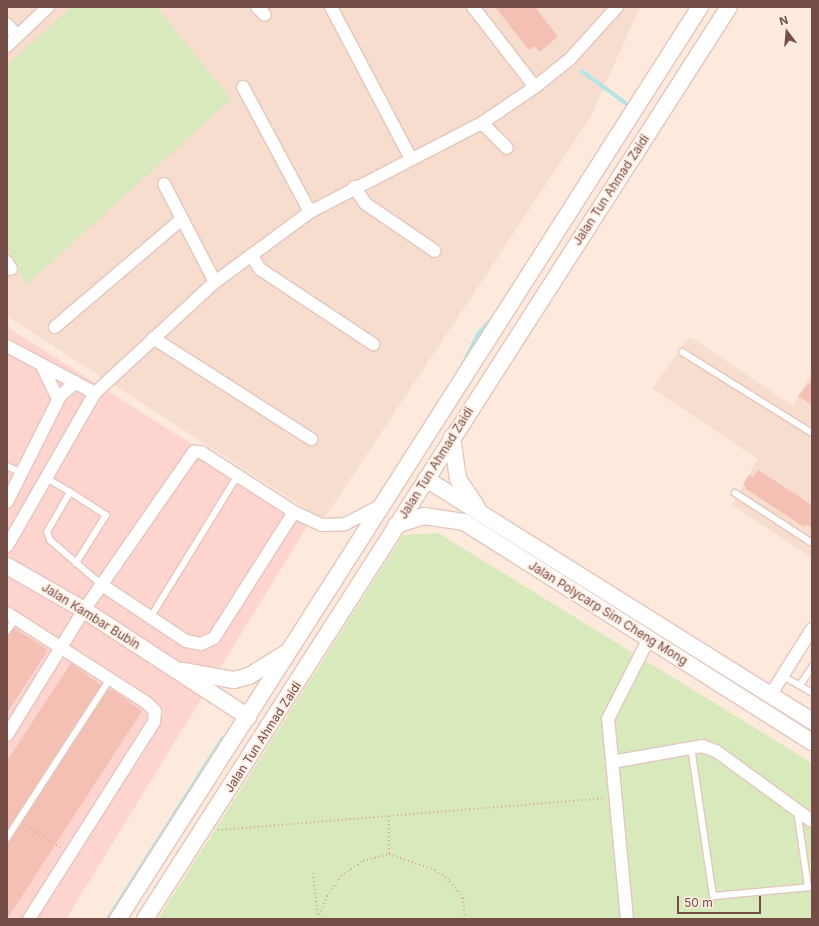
<!DOCTYPE html>
<style>
body{margin:0}
#map{position:relative;width:819px;height:926px;overflow:hidden;background:#fdeadd;font-family:Inter,sans-serif}
div>[style]{position:absolute}
.residential>*{inset:0;background:#f7ddce}
.commercial>*{inset:0;background:#fed4cf}
.green>*{inset:0;background:#d8eabc}
.stream>*{height:3.5px;margin:-1.75px;padding:0 1.75px;transform-origin:1.75px;border-radius:1.75px;background:#b1e6e4}
.building>*{inset:0;background:#f3c0b3}
.path>*{height:2px;margin-top:-1px;transform-origin:0;background:repeating-linear-gradient(90deg,#d7a497 0 1px,transparent 0 4px)}
.roads{filter:drop-shadow(1px 0 #e3c6bc) drop-shadow(-1px 0 #e3c6bc) drop-shadow(0 1px #e3c6bc) drop-shadow(0 -1px #e3c6bc)}
.lane>*{height:6px;margin:-3px;padding:0 3px;transform-origin:3px;border-radius:3px;background:#fff}
.street>*{height:12px;margin:-6px;padding:0 6px;transform-origin:6px;border-radius:6px;background:#fff}
.secondary>*{height:16px;margin:-8px;padding:0 8px;transform-origin:8px;border-radius:8px;background:#fff}
span{translate:-50% -50%;white-space:nowrap;text-align:center;line-height:1.15;-webkit-text-stroke:4px #ffefe4;paint-order:stroke}
.street-label{font-size:12px;color:#734c45}
.frame{position:absolute;inset:0;border:8px solid #734c45;pointer-events:none}
.north{position:absolute;left:767px;top:12px;width:40px;height:40px;-webkit-text-stroke:3px #ffefe4;paint-order:stroke;rotate:344deg;font-size:11px;font-weight:700;line-height:16px;text-align:center;color:#734c45}
.north::after{content:'';display:block;margin:auto;width:14px;height:18px;background:#734c45;clip-path:polygon(50% 0,100% 100%,50% 72%,0 100%)}
.scale{position:absolute;left:677px;top:896px;width:84px;height:18px;box-sizing:border-box;border:2px solid #734c45;border-top:0;padding-left:5px;font-size:12px;line-height:14px;white-space:nowrap;color:#734c45;-webkit-text-stroke:3px #ffefe4;paint-order:stroke}
</style>
<div id="map">
<div class="residential">
<i style="clip-path:polygon(7px 7px,640px 7px,589px 120px,323px 520px,7px 316px)"></i>
<i style="clip-path:polygon(690px 337px,793px 406px,812px 371px,812px 558px,732px 505px,758px 459px,652px 388px)"></i>
</div>
<div class="commercial">
<i style="clip-path:polygon(7px 327px,311px 520px,66px 919px,7px 919px)"></i>
</div>
<div class="green">
<i style="clip-path:polygon(72px 7px,156px 7px,231px 99px,26px 285px,7px 248px,7px 65px)"></i>
<i style="clip-path:polygon(438px 533px,812px 763px,812px 919px,158px 919px,403px 535px)"></i>
</div>
<div class="stream">
<i style="left:582px;top:71px;width:59px;rotate:36.1deg"></i>
<i style="left:461px;top:368px;width:38px;rotate:-63deg"></i>
<i style="left:478px;top:334px;width:21px;rotate:-47deg"></i>
<i style="left:108px;top:919px;width:214px;rotate:-57.6deg"></i>
</div>
<div class="building">
<i style="clip-path:polygon(495px 7px,535px 7px,558px 37px,539px 52px,535px 46px,529px 50px)"></i>
<i style="clip-path:polygon(812px 380px,812px 405px,798px 396px)"></i>
<i style="clip-path:polygon(758px 470px,812px 505px,812px 528px,806px 524px,804px 527px,746px 489px,744px 483px,749px 475px,753px 477px)"></i>
<i style="clip-path:polygon(14px 628px,48px 650px,7px 713px,7px 635px)"></i>
<i style="clip-path:polygon(71px 663px,101px 685px,7px 830px,7px 761px)"></i>
<i style="clip-path:polygon(108px 690px,113px 690px,142px 711px,7px 919px,7px 842px)"></i>
</div>
<div class="path">
<i style="left:7px;top:812px;width:7px;rotate:27deg"></i>
<i style="left:389px;top:816px;width:38px;rotate:90deg"></i>
<i style="left:26px;top:825px;width:42px;rotate:33.3deg"></i>
<i style="left:218px;top:830px;width:387px;rotate:-4.7deg"></i>
<i style="left:313px;top:873px;width:44px;rotate:83.5deg"></i>
<i style="left:318px;top:919px;width:25px;rotate:-69deg"></i>
<i style="left:327px;top:896px;width:24px;rotate:-55deg"></i>
<i style="left:341px;top:876px;width:27px;rotate:-34deg"></i>
<i style="left:363px;top:861px;width:27px;rotate:-15deg"></i>
<i style="left:389px;top:854px;width:49px;rotate:19.2deg"></i>
<i style="left:435px;top:870px;width:19px;rotate:36deg"></i>
<i style="left:450px;top:881px;width:21px;rotate:53deg"></i>
<i style="left:463px;top:898px;width:21px;rotate:85deg"></i>
</div>
<div class="roads">
<div class="lane">
<i style="left:682px;top:352px;width:153px;rotate:31.9deg"></i>
<i style="left:7px;top:466px;width:17px;rotate:25deg"></i>
<i style="left:46px;top:478px;width:28px;rotate:30deg"></i>
<i style="left:70px;top:492px;width:46px;rotate:119.9deg"></i>
<i style="left:47px;top:532px;width:9px;rotate:69deg"></i>
<i style="left:50px;top:540px;width:69px;rotate:40.9deg"></i>
<i style="left:70px;top:492px;width:43px;rotate:32.6deg"></i>
<i style="left:106px;top:515px;width:57px;rotate:122deg"></i>
<i style="left:735px;top:493px;width:92px;rotate:33deg"></i>
<i style="left:150px;top:618px;width:168px;rotate:-58.4deg"></i>
<i style="left:7px;top:631px;width:16px;rotate:-55deg"></i>
<i style="left:783px;top:676px;width:34px;rotate:30deg"></i>
<i style="left:800px;top:685px;width:22px;rotate:-56deg"></i>
<i style="left:691px;top:747px;width:151px;rotate:81.6deg"></i>
<i style="left:713px;top:896px;width:99px;rotate:-5.2deg"></i>
<i style="left:797px;top:810px;width:78px;rotate:81.9deg"></i>
<i style="left:7px;top:838px;width:189px;rotate:-57.1deg"></i>
</div>
<div class="street">
<i style="left:257px;top:7px;width:11px;rotate:45deg"></i>
<i style="left:331px;top:7px;width:172px;rotate:62.2deg"></i>
<i style="left:473px;top:7px;width:101px;rotate:52.2deg"></i>
<i style="left:7px;top:24px;width:16px;rotate:50deg"></i>
<i style="left:7px;top:46px;width:57px;rotate:-43.6deg"></i>
<i style="left:243px;top:87px;width:142px;rotate:61.8deg"></i>
<i style="left:482px;top:123px;width:35px;rotate:45deg"></i>
<i style="left:164px;top:184px;width:110px;rotate:62.5deg"></i>
<i style="left:354px;top:187px;width:21px;rotate:55deg"></i>
<i style="left:366px;top:204px;width:83px;rotate:34.3deg"></i>
<i style="left:251px;top:255px;width:17px;rotate:57deg"></i>
<i style="left:260px;top:269px;width:136px;rotate:33.6deg"></i>
<i style="left:7px;top:262px;width:8px;rotate:60deg"></i>
<i style="left:55px;top:327px;width:167px;rotate:-40.4deg"></i>
<i style="left:153px;top:338px;width:188px;rotate:32.6deg"></i>
<i style="left:7px;top:346px;width:100px;rotate:28.1deg"></i>
<i style="left:43px;top:368px;width:34px;rotate:64deg"></i>
<i style="left:7px;top:502px;width:119px;rotate:-63.4deg"></i>
<i style="left:60px;top:396px;width:21px;rotate:-41deg"></i>
<i style="left:7px;top:546px;width:177px;rotate:-60.1deg"></i>
<i style="left:95px;top:393px;width:163px;rotate:-42.8deg"></i>
<i style="left:215px;top:282px;width:118px;rotate:-36.4deg"></i>
<i style="left:310px;top:212px;width:194px;rotate:-27.4deg"></i>
<i style="left:482px;top:123px;width:64px;rotate:-34.2deg"></i>
<i style="left:535px;top:87px;width:45px;rotate:-38.7deg"></i>
<i style="left:570px;top:59px;width:70px;rotate:-47.9deg"></i>
<i style="left:102px;top:585px;width:101px;rotate:33.7deg"></i>
<i style="left:186px;top:641px;width:15px;rotate:11deg"></i>
<i style="left:201px;top:644px;width:14px;rotate:-25deg"></i>
<i style="left:214px;top:638px;width:149px;rotate:-57.6deg"></i>
<i style="left:7px;top:613px;width:166px;rotate:32.7deg"></i>
<i style="left:147px;top:703px;width:11px;rotate:45deg"></i>
<i style="left:155px;top:711px;width:11px;rotate:95deg"></i>
<i style="left:154px;top:722px;width:233px;rotate:122.4deg"></i>
<i style="left:771px;top:694px;width:77px;rotate:-57.8deg"></i>
<i style="left:7px;top:735px;width:147px;rotate:-58.4deg"></i>
<i style="left:84px;top:610px;width:193px;rotate:-55.2deg"></i>
<i style="left:194px;top:452px;width:7px"></i>
<i style="left:201px;top:452px;width:111px;rotate:32.8deg"></i>
<i style="left:294px;top:512px;width:31px;rotate:25deg"></i>
<i style="left:322px;top:525px;width:23px;rotate:-2deg"></i>
<i style="left:345px;top:524px;width:42px;rotate:-27.2deg"></i>
<i style="left:612px;top:762px;width:91px;rotate:-10.1deg"></i>
<i style="left:702px;top:746px;width:15px;rotate:20deg"></i>
<i style="left:716px;top:751px;width:119px;rotate:36.1deg"></i>
<i style="left:627px;top:919px;width:201px;rotate:-95.4deg"></i>
<i style="left:608px;top:719px;width:89px;rotate:-63.1deg"></i>
</div>
<div class="secondary">
<i style="left:452px;top:437px;width:42px;rotate:81.9deg"></i>
<i style="left:458px;top:479px;width:34px;rotate:56deg"></i>
<i style="left:426px;top:479px;width:456px;rotate:32.1deg"></i>
<i style="left:396px;top:525px;width:29px;rotate:-18deg"></i>
<i style="left:424px;top:516px;width:40px;rotate:8.5deg"></i>
<i style="left:464px;top:522px;width:412px;rotate:32.3deg"></i>
<i style="left:7px;top:566px;width:89px;rotate:29.7deg"></i>
<i style="left:84px;top:610px;width:196px;rotate:33.1deg"></i>
<i style="left:183px;top:671px;width:52px;rotate:10deg"></i>
<i style="left:234px;top:680px;width:16px;rotate:-15deg"></i>
<i style="left:249px;top:676px;width:44px;rotate:-31.9deg"></i>
<i style="left:118px;top:919px;width:1082px;rotate:-57.46deg"></i>
<i style="left:145px;top:919px;width:1083px;rotate:-57.37deg"></i>
</div>
</div>
<div class="street-label">
<span style="left:611px;top:190px;rotate:-57deg">Jalan Tun Ahmad Zaidi</span>
<span style="left:436px;top:463px;rotate:-58deg">Jalan Tun Ahmad Zaidi</span>
<span style="left:608px;top:613px;rotate:32deg">Jalan Polycarp Sim Cheng Mong</span>
<span style="left:91px;top:616px;rotate:32deg">Jalan Kambar Bubin</span>
<span style="left:263px;top:737px;rotate:-57deg">Jalan Tun Ahmad Zaidi</span>
</div>
<div class="frame"></div>
<div class="north">N</div>
<div class="scale">50 m</div>
</div>
